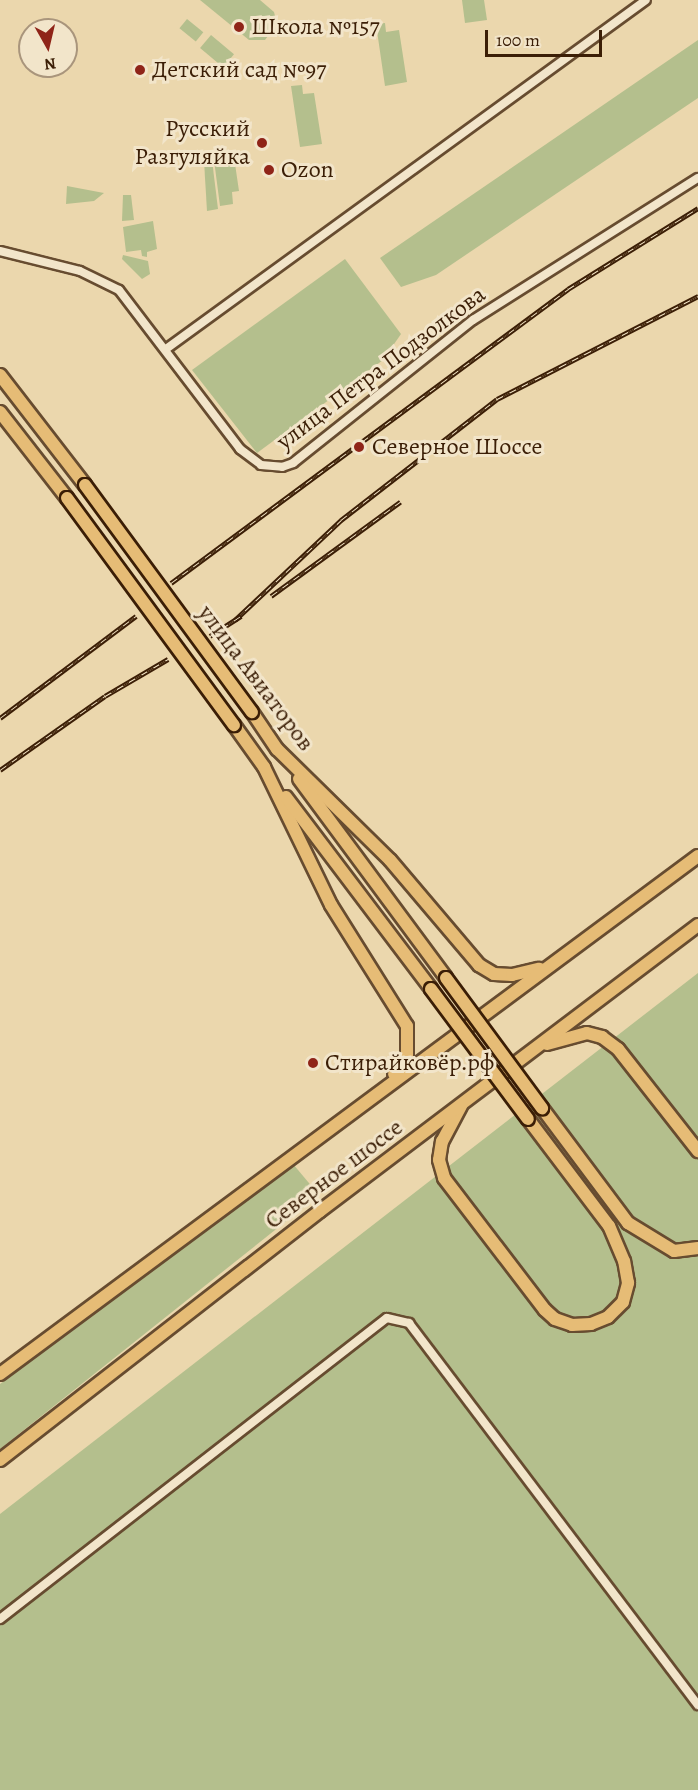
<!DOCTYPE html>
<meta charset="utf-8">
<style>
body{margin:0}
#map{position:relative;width:698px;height:1790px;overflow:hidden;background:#ebd7ad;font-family:Alegreya,serif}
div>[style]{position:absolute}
.green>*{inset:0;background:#b4bf8d;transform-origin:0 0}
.roads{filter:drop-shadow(2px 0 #674c30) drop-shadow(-2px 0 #674c30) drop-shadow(0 2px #674c30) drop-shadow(0 -2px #674c30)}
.street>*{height:8px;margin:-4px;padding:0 4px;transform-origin:4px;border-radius:4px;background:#f2e5ca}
.primary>*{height:12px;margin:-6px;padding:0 6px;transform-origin:6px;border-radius:6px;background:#e6bc76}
.rail>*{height:4.5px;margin-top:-2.25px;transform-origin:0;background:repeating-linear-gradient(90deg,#f2e5ca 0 7px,#3b1e06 0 14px);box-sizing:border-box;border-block:2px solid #3b1e06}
.bridges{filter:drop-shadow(2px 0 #3b1e06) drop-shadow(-2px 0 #3b1e06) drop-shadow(0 2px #3b1e06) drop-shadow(0 -2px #3b1e06)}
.primary-bridge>*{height:12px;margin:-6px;padding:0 6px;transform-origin:6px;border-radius:6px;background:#e6bc76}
.dots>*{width:16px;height:16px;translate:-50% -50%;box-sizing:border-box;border:3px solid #f2e5ca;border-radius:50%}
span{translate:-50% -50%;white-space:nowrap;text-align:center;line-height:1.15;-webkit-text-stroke:6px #f2e5ca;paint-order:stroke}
.poi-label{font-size:24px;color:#3b1e06}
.left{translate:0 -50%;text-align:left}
.right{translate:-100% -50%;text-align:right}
.street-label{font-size:24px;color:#3b1e06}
.north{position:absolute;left:18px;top:18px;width:60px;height:60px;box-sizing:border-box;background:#f2e5ca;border:2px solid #a9957c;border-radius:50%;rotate:172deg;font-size:16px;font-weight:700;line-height:24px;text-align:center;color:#3b1e06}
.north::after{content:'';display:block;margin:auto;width:21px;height:27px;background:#8f2418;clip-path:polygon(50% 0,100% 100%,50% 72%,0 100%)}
.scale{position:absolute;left:485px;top:30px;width:117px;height:27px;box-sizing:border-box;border:3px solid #3b1e06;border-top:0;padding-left:8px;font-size:18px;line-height:21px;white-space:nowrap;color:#3b1e06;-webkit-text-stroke:4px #f2e5ca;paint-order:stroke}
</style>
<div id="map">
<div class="green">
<i style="clip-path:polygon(200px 0,260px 0,274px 12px,277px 24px,265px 40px,249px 40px)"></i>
<i style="clip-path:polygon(462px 0,484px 0,487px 20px,465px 23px)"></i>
<i style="left:187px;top:19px;width:21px;height:12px;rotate:39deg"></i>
<i style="clip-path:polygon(385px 23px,386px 32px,399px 30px,407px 82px,385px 86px,376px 24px)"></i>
<i style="left:211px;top:35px;width:30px;height:17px;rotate:40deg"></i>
<i style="clip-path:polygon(698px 40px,698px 98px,436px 275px,401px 287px,380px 258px)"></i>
<i style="clip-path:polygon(302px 85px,303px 94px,314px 93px,322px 144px,300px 147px,291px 86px)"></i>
<i style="clip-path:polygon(234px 157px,239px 191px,232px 192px,233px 204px,220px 206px,214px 160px)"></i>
<i style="clip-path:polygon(212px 160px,218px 209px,207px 211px,204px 161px)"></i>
<i style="clip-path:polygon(67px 186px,104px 193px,94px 201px,66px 204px)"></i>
<i style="clip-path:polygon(123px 195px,131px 195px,134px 220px,122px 221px)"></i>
<i style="clip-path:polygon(153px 221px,157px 249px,147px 252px,147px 257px,142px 256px,141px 250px,126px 252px,123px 227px)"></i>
<i style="clip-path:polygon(123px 255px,148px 261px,150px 274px,142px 279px,122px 259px)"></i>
<i style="clip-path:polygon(345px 259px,401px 334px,383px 360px,257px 453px,192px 370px)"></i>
<i style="clip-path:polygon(698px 973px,698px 1790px,0 1790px,0 1514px)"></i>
<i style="clip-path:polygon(293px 1164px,319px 1195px,0 1449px,0 1384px)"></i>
</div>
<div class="roads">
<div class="street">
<i style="left:0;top:251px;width:82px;rotate:14deg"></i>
<i style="left:80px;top:271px;width:43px;rotate:26deg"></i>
<i style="left:119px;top:290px;width:200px;rotate:52.7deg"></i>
<i style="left:240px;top:449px;width:26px;rotate:37deg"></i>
<i style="left:261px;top:465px;width:21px;rotate:5deg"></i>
<i style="left:282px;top:467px;width:12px;rotate:-20deg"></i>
<i style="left:293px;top:463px;width:230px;rotate:-38.5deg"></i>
<i style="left:473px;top:320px;width:266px;rotate:-32.3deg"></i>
<i style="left:166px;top:349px;width:593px;rotate:-36.02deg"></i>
<i style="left:0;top:1619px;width:490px;rotate:-37.9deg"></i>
<i style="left:387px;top:1318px;width:23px;rotate:13deg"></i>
<i style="left:409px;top:1323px;width:479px;rotate:52.9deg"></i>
</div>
<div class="primary">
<i style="left:0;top:375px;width:139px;rotate:52.3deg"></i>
<i style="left:0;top:412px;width:109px;rotate:52.1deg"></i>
<i style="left:252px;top:712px;width:45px;rotate:56deg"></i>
<i style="left:277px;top:749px;width:158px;rotate:44.5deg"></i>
<i style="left:390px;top:860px;width:138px;rotate:49.7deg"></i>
<i style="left:479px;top:965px;width:17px;rotate:31deg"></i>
<i style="left:494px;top:974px;width:18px;rotate:3deg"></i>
<i style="left:512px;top:975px;width:28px;rotate:-13deg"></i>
<i style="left:234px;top:725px;width:52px;rotate:54.5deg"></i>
<i style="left:264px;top:767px;width:153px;rotate:64.1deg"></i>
<i style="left:331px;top:905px;width:143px;rotate:57.9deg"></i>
<i style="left:407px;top:1026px;width:30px;rotate:90deg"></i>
<i style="left:407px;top:1056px;width:22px;rotate:126deg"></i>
<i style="left:299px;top:779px;width:247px;rotate:53.5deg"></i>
<i style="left:286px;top:797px;width:241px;rotate:52.9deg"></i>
<i style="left:547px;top:1044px;width:41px;rotate:-15.4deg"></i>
<i style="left:587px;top:1033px;width:16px;rotate:15deg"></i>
<i style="left:602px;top:1037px;width:20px;rotate:37deg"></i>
<i style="left:618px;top:1049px;width:130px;rotate:51.9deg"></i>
<i style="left:461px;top:1106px;width:40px;rotate:118deg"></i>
<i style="left:442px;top:1141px;width:19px;rotate:99deg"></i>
<i style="left:439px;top:1160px;width:19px;rotate:74deg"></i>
<i style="left:444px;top:1178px;width:166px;rotate:52.6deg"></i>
<i style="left:545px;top:1310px;width:13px;rotate:42deg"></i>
<i style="left:555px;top:1319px;width:18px;rotate:19deg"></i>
<i style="left:572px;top:1325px;width:19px;rotate:-3deg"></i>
<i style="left:591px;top:1324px;width:18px;rotate:-22deg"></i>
<i style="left:608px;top:1317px;width:21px;rotate:-45deg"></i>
<i style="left:623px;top:1302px;width:20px;rotate:-75deg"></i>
<i style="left:628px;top:1283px;width:22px;rotate:-100deg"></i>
<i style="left:624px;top:1261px;width:38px;rotate:-113deg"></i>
<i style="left:609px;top:1226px;width:134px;rotate:-127.1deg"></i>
<i style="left:542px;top:1108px;width:144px;rotate:53.2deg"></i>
<i style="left:628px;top:1223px;width:54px;rotate:31.3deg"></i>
<i style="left:674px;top:1251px;width:24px;rotate:-7deg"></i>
<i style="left:0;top:1374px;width:869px;rotate:-36.58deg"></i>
<i style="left:0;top:1460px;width:405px;rotate:-37.9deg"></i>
<i style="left:320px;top:1211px;width:474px;rotate:-37.1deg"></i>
</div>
</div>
<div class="rail">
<i style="left:171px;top:583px;width:494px;rotate:-36.5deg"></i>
<i style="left:568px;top:289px;width:153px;rotate:-31.9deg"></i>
<i style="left:271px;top:596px;width:160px;rotate:-36.1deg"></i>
<i style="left:235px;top:620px;width:146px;rotate:-43.3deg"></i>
<i style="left:341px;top:520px;width:197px;rotate:-37.8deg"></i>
<i style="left:497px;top:399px;width:226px;rotate:-27.1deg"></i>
<i style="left:210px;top:636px;width:37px;rotate:-33deg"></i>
<i style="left:0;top:718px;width:170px;rotate:-36.9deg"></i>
<i style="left:0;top:770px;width:128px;rotate:-35.2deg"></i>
<i style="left:105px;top:696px;width:73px;rotate:-30.4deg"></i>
</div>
<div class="bridges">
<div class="primary-bridge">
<i style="left:85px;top:485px;width:282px;rotate:53.7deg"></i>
<i style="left:67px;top:498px;width:282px;rotate:53.7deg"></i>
<i style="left:446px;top:978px;width:162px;rotate:53.6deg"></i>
<i style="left:431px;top:989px;width:162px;rotate:53.3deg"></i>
</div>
</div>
<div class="dots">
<i style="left:239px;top:27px;background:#8f2418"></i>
<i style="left:140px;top:70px;background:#8f2418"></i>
<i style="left:262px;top:143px;background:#8f2418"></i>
<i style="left:269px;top:170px;background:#8f2418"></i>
<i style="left:359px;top:447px;background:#8f2418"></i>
<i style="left:313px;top:1063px;background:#8f2418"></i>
</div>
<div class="poi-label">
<span class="left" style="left:251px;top:27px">Школа №157</span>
<span class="left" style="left:152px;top:70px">Детский сад №97</span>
<span class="right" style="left:250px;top:143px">Русский<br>Разгуляйка</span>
<span class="left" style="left:281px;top:170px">Ozon</span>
<span class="left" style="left:372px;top:447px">Северное Шоссе</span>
<span class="left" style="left:325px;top:1063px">Стирайковёр.рф</span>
</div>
<div class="street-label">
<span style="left:381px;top:368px;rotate:-37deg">улица Петра Подзолкова</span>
<span style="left:256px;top:678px;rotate:53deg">улица Авиаторов</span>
<span style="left:334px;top:1174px;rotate:-37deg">Северное шоссе</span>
</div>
<div class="north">N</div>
<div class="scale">100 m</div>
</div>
